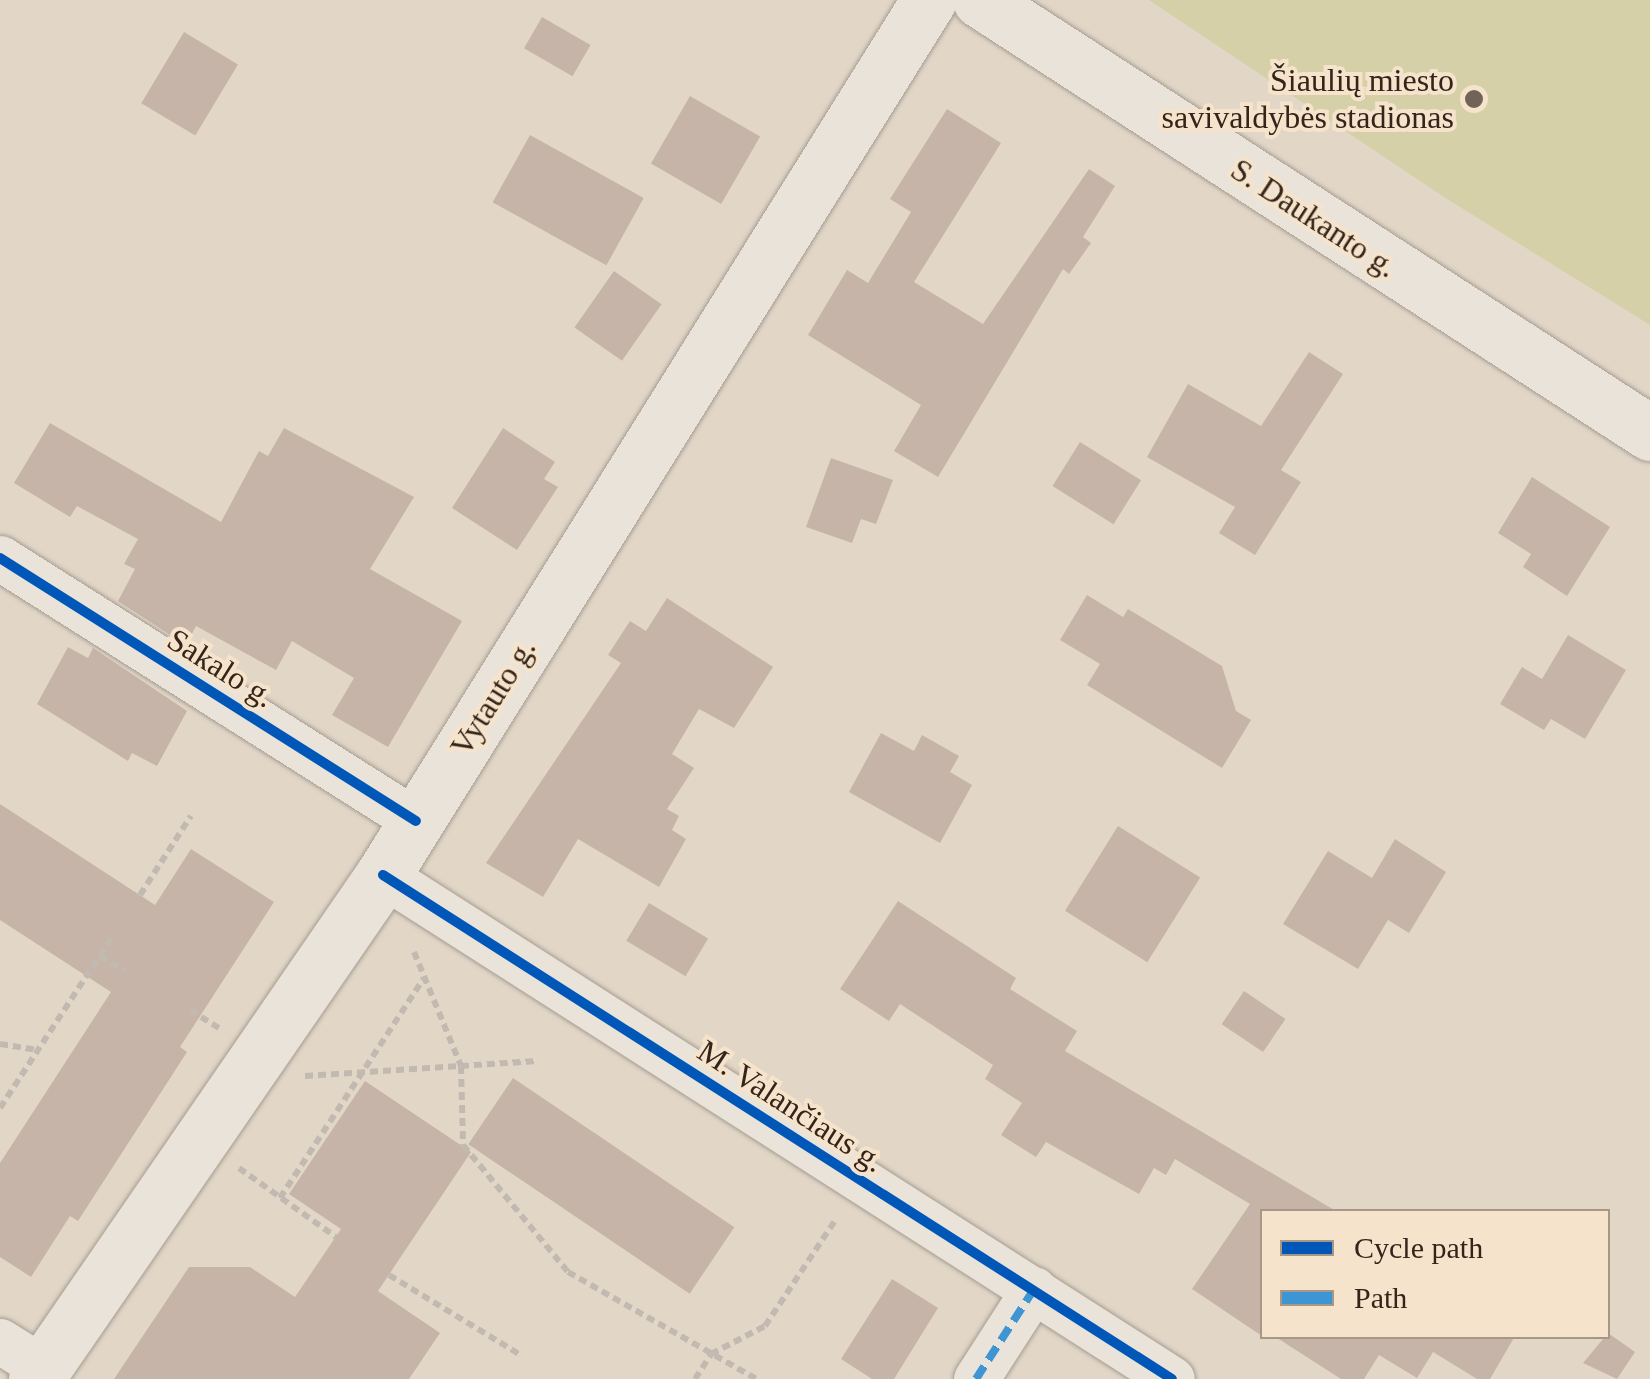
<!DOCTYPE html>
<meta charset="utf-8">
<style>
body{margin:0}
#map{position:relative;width:1650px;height:1379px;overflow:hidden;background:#e2d7c7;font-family:"Times New Roman",serif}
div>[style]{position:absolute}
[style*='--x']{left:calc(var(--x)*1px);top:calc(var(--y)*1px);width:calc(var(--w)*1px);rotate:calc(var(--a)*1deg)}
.green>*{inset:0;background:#d6d0a9}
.building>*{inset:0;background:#c6b4a8;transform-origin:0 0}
.path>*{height:6px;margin-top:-3px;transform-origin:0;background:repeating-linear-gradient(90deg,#c2bab1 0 8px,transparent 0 13px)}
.roads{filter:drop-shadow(0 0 2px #a69c91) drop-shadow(0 0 2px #a69c91)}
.minor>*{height:45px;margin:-22.5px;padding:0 22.5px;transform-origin:22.5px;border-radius:22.5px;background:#eae3d9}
.secondary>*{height:55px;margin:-27.5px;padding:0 27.5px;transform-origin:27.5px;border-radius:27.5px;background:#eae3d9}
.quiet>*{height:8px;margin-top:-4px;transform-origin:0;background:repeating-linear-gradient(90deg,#3d95d4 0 15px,transparent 0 23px)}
.cycleway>*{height:10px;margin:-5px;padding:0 5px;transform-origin:5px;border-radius:5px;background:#0057b8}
.dots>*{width:28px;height:28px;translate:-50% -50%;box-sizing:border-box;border:5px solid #f5e4cb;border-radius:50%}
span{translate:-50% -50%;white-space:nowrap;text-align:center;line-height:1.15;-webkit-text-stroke:8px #f5e4cb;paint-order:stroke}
.poi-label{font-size:32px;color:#34241a}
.right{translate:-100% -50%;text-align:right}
.street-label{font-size:32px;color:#34241a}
.legend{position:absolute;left:1260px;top:1209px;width:350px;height:130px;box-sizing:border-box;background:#f5e4cb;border:2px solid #a89784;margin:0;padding:12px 18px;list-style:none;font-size:30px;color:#34241a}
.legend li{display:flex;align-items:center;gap:20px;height:50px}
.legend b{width:50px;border:2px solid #a89784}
</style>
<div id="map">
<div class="green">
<i style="clip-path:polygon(1149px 0,1650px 0,1650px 325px,1447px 199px)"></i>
</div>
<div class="building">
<i style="left:542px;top:17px;width:56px;height:36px;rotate:30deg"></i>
<i style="left:184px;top:32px;width:63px;height:83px;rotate:31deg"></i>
<i style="left:690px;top:96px;width:81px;height:78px;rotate:30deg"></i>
<i style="clip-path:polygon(947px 109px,1001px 143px,914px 282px,983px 324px,1089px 169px,1115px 186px,1083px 237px,1091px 243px,1069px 274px,1063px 269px,938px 477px,894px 451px,921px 405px,808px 335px,847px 270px,868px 283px,911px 212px,890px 199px)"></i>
<i style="left:530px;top:135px;width:130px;height:77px;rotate:29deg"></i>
<i style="left:614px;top:271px;width:58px;height:69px;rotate:35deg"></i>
<i style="clip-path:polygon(1309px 352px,1343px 374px,1281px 470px,1301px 482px,1255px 555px,1219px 533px,1235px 507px,1147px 457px,1188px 384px,1261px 426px)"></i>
<i style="clip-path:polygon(50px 423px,221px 522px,259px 451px,268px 456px,284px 428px,414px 497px,370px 569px,462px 621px,388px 747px,332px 715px,354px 678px,292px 641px,276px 670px,196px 626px,186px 645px,118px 601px,135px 569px,124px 564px,138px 539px,77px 506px,70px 517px,14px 483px)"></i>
<i style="clip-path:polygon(503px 428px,555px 462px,544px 479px,558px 487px,517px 550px,452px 508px)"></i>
<i style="left:1080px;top:442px;width:72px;height:52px;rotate:32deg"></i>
<i style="clip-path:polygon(831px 458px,893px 480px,876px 524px,861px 519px,852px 543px,806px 527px)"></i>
<i style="clip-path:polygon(1532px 477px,1610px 527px,1567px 596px,1523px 567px,1531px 554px,1498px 533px)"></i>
<i style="clip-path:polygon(1087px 595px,1123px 617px,1128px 609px,1222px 666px,1236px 711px,1251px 720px,1222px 768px,1087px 685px,1100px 664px,1060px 640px)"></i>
<i style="clip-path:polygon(667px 598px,773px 667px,734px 728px,699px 709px,672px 754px,694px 768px,667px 809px,679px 816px,672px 830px,686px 839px,659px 887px,578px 839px,543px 897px,486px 863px,621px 663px,608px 655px,630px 621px,646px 631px)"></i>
<i style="clip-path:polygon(1568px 635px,1626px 670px,1585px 739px,1551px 719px,1544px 730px,1500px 704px,1522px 667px,1542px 679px)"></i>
<i style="clip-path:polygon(68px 647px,88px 658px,93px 648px,187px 711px,157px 766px,132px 753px,128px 761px,37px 704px)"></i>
<i style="clip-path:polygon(881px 733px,914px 751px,922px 735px,959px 756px,950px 772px,972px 785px,940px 843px,849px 792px)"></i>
<i style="clip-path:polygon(0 804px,155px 905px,191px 849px,274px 902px,180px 1047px,187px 1052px,78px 1221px,70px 1216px,31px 1277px,0 1257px,0 1163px,111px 992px,0 920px)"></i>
<i style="left:1118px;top:826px;width:97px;height:100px;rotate:32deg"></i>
<i style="clip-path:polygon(1395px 839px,1446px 872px,1409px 933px,1388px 920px,1358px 969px,1283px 924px,1328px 851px,1372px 878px)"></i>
<i style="clip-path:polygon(898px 901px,1016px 978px,1010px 989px,1077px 1031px,1065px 1051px,1336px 1211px,1262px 1212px,1262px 1336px,1192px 1289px,1250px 1204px,1175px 1159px,1166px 1175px,1154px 1168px,1139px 1194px,1046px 1142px,1036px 1157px,1001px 1135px,1022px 1103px,985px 1079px,993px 1065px,900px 1004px,889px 1021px,840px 989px)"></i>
<i style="left:649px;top:903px;width:69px;height:44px;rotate:31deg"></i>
<i style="left:1244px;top:991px;width:50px;height:40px;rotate:34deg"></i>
<i style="left:513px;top:1078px;width:267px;height:80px;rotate:34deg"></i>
<i style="clip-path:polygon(365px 1081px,471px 1152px,378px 1291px,440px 1333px,409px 1379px,114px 1379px,189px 1267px,250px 1267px,295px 1297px,341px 1229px,289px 1194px)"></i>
<i style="clip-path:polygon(892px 1279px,938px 1308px,894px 1379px,872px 1379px,841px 1359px)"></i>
<i style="clip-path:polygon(1608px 1333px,1635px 1352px,1617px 1379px,1583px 1363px)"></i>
<i style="clip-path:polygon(1274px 1336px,1515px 1336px,1490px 1379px,1477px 1379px,1433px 1352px,1417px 1378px,1379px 1355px,1364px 1379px,1341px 1379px)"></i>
</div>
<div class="path">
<i style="--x:140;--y:895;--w:94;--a:-57.2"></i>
<i style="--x:414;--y:952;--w:123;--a:67.6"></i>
<i style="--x:461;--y:1066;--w:79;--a:88.5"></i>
<i style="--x:463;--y:1145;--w:165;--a:50.4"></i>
<i style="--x:568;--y:1272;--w:216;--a:29.6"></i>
<i style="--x:100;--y:956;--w:29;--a:31"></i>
<i style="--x:190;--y:1010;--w:34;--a:32"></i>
<i style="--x:0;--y:1044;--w:38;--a:9"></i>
<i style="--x:305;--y:1076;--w:233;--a:-3.7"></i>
<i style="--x:0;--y:1108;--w:204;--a:-56.8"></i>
<i style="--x:239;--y:1168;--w:119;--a:35.4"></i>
<i style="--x:280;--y:1198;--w:263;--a:-56.8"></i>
<i style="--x:389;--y:1275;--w:152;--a:31.3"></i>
<i style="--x:695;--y:1379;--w:30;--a:-57"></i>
<i style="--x:711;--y:1354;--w:61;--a:-27.4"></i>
<i style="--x:765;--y:1326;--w:128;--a:-56.4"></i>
</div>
<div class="roads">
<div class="minor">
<i style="--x:0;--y:558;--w:492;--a:32.3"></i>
<i style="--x:383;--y:875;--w:936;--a:32.57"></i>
<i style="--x:0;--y:1341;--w:51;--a:32.1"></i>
<i style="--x:976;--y:1379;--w:107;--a:-57.2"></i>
</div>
<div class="secondary">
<i style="--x:980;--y:0;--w:798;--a:32.87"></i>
<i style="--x:36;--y:1379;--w:612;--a:-55.45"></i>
<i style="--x:383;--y:875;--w:1031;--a:-58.04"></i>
</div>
</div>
<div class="quiet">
<i style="--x:976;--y:1379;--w:107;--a:-57.2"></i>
</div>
<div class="cycleway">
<i style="--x:0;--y:558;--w:492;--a:32.3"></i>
<i style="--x:383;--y:875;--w:936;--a:32.57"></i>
</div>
<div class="dots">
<i style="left:1474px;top:99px;background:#716357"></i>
</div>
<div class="poi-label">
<span class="right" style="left:1454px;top:99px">Šiaulių miesto<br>savivaldybės stadionas</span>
</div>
<div class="street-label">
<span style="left:1314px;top:218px;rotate:33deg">S. Daukanto g.</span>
<span style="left:221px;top:668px;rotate:32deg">Sakalo g.</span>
<span style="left:493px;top:697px;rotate:-58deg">Vytauto g.</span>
<span style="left:791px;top:1106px;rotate:33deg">M. Valančiaus g.</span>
</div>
<ul class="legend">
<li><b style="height:12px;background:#0057b8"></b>Cycle path</li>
<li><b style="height:12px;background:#3d95d4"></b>Path</li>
</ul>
</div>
